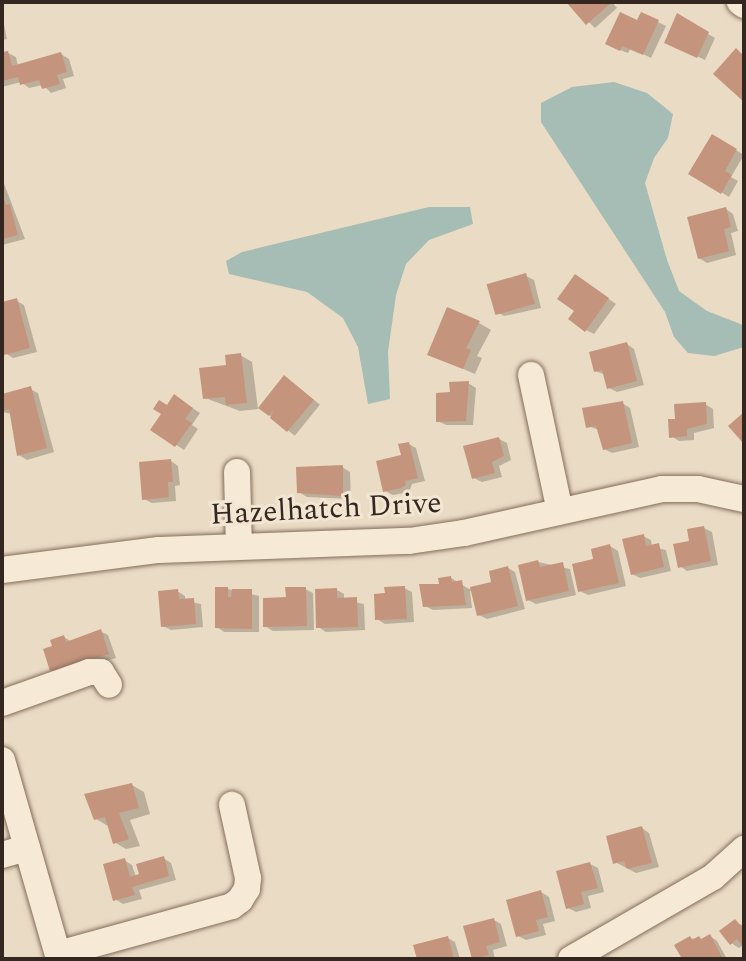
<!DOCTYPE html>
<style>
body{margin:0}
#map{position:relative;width:746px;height:961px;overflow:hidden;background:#eadbc4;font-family:Spectral,serif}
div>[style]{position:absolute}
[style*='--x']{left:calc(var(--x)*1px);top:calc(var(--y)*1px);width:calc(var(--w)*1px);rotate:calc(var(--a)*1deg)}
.water>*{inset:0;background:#a5bdb4}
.shadow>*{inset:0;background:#0003;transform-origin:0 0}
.building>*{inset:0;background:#c5947d;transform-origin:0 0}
.roads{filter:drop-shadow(0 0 2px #836d5c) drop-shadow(0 0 2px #836d5c)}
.minor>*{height:26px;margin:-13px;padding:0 13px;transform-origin:13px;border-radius:13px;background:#f6e9d6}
span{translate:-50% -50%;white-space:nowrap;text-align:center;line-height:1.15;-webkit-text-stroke:6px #f2e6d3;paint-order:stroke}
.street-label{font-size:30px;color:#34271f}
.frame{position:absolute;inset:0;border:4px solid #34271f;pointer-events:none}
</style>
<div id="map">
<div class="water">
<i style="clip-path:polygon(614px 82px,647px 93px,673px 114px,668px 138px,654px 158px,645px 183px,667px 260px,679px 291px,707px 311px,743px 325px,744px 347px,714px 356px,688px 353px,674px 337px,665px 312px,541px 122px,541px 103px,572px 87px)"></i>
<i style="clip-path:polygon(429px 207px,470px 207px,473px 224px,429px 240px,406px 264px,396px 295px,388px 352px,390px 399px,368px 404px,358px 347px,343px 318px,307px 292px,229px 274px,226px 261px,242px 252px)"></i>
</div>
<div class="shadow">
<i style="clip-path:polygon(568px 2px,612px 2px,617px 8px,595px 28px)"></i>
<i style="clip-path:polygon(2px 15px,7px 39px,2px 40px)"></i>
<i style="clip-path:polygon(678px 16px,715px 38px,705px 60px,674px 46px)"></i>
<i style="clip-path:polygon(658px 22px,666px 26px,651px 58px,631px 48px,628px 53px,615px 48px,638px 23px)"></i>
<i style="clip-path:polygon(8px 53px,16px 57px,18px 66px,61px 54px,69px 59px,74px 76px,63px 79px,66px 88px,51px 93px,43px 85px,29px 88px,21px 82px,2px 87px,2px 54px)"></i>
<i style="clip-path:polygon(713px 136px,744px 155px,731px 177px,738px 181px,729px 197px,690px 173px)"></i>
<i style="clip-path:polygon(2px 178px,25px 239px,2px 245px)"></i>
<i style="clip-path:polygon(726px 209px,733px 214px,738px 231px,731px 233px,736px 255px,707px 263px,699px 258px)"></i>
<i style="clip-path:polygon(526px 276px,534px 280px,541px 308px,504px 316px,496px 311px)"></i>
<i style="clip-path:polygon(583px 281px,616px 304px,594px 334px,586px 330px,577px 311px)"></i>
<i style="clip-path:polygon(17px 301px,24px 305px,37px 352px,13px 358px,5px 353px,2px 341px,2px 304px)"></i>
<i style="clip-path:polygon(479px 323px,491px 330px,477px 356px,482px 358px,475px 374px,442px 360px)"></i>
<i style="clip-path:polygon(627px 344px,634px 349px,644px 385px,617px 392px,609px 388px,606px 375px,595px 371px)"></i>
<i style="clip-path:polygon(240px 355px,252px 362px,258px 409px,240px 411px,205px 398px)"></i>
<i style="left:292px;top:382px;width:36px;height:40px;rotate:39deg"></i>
<i style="clip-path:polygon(468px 383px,476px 388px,473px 425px,446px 425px,438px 421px,452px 394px)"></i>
<i style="clip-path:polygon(30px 389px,38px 393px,54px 452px,27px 460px,19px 455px,12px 414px,2px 412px,2px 396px)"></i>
<i style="clip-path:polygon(182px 401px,200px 413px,192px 425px,198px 429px,184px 450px,153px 429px,168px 407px)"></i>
<i style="clip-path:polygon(622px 403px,630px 408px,639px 447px,612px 453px,604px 449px,599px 430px,588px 426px)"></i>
<i style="clip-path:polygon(705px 404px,713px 409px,714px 428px,694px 433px,694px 440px,679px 441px,671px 436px,677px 420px)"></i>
<i style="clip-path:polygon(499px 439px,507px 443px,511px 460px,499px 466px,502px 477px,482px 482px,474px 478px)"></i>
<i style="clip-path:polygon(409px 444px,416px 448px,425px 481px,412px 484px,409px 492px,393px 495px,385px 491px)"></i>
<i style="clip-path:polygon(171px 461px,178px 466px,180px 485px,175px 486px,176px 501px,152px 503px,144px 499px)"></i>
<i style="clip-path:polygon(342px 467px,350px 472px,351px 499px,307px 497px,299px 492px)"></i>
<i style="clip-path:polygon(704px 528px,712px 532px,718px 565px,687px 571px,680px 566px,691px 542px)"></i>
<i style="clip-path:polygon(643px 536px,651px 540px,652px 547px,666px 550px,671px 571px,640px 578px,632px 574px)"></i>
<i style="clip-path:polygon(610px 546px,618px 551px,626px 586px,588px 595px,580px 591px,596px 560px)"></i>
<i style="clip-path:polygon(538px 562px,570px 569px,576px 595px,536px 604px,528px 600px)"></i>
<i style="clip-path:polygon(508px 568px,515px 572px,525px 609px,487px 619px,479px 615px,473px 591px,470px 591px,472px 608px,433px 610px,425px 606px,451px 578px,469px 589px,494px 583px)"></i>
<i style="clip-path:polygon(404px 588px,412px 592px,414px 622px,385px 624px,377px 619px,387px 595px)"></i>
<i style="clip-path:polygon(228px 589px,259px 596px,259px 632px,224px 632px,217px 627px)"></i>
<i style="clip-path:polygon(305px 589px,313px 593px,314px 630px,273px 631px,265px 626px,288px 599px)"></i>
<i style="clip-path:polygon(337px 590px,344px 594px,344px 600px,364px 604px,365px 630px,326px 632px,318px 627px)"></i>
<i style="clip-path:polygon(177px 591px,185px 596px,185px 601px,201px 604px,203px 627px,171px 630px,163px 626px)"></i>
<i style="clip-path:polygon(100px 631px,108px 635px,116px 658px,60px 674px,52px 670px,55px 647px,64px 637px,72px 642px)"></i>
<i style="clip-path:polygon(132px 785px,144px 792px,150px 814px,130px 820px,140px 846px,126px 849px,114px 842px,108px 826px,96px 819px)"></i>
<i style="clip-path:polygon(642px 828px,649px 833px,659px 867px,636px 873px,615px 862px)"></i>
<i style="clip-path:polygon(163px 858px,171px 863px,176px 880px,139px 890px,142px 899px,123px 904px,115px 899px,124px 860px,132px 865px,136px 877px)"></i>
<i style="clip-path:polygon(590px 864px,598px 868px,604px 892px,588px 896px,591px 908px,576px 912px,568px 908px)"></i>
<i style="clip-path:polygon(541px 892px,549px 897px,555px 921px,543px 924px,546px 935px,526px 940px,518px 936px)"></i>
<i style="clip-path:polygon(494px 920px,501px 924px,507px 946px,493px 950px,495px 959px,475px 959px)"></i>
<i style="clip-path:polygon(735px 922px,744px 926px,744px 945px,739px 948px,731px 943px)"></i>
<i style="clip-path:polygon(710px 936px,717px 941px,727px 959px,684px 959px,690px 938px,702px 940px)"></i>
<i style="clip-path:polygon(448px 938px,455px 942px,460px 959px,419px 959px)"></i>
</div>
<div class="building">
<i style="clip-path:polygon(566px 2px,612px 2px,586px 25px)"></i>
<i style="clip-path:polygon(620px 12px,637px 20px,641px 12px,659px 20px,643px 55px,622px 46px,620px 51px,605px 44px)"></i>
<i style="clip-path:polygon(677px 13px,709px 32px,697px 58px,664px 43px)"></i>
<i style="clip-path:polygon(736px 48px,744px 56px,744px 102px,713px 74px)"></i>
<i style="clip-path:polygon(8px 51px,12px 66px,61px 52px,67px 72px,57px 75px,60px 84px,42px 89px,39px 80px,20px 85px,18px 77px,2px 81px,2px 52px)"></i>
<i style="clip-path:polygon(712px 134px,737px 149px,725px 171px,732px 175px,721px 194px,688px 174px)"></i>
<i style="clip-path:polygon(2px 194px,6px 205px,10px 204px,18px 235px,2px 239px)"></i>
<i style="clip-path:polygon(726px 207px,731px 227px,724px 229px,729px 251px,698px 259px,687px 217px)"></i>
<i style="left:526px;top:273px;width:32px;height:41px;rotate:74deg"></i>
<i style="clip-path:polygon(575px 274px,609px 298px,585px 332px,568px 319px,574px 311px,557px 299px)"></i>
<i style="clip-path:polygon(17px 298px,30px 348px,4px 355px,2px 302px)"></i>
<i style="clip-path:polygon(447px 307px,480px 321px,466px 348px,471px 350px,463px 369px,427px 355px)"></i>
<i style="clip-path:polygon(627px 342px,637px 381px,607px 389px,602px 370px,594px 372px,589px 352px)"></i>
<i style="clip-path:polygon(241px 353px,247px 403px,226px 405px,225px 397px,203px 399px,199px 368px,226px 365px,225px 355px)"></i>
<i style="clip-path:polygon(284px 375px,314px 400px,287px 432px,270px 418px,274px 410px,269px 416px,258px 408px)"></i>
<i style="clip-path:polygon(469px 381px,466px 421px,436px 422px,436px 393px,450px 392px,449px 382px)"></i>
<i style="clip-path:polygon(31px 386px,47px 448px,17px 456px,9px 409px,2px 411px,2px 394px)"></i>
<i style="clip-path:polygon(174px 394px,193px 408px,185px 419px,192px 423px,175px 447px,150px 430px,161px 414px,153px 409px,159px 400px,167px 405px)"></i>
<i style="clip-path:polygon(623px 401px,632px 443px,603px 450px,596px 426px,586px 428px,582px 408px)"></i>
<i style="clip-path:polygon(706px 402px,707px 424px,687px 429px,687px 436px,669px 438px,668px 419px,675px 419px,674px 404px)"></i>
<i style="clip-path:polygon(744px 412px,744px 444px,728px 426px)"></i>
<i style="clip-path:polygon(499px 437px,504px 456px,492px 462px,495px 473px,472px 479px,463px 446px)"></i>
<i style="clip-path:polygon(409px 442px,418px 478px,405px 481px,406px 485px,401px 488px,383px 492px,376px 461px,401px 455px,398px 444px)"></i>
<i style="clip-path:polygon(171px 459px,173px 482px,168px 482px,169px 497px,142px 500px,139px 462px)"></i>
<i style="clip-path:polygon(343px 465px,343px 496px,297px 493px,296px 467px)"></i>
<i style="clip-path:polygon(704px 526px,711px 561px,678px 568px,673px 544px,689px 541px,687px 529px)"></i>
<i style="clip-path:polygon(644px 534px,646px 546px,659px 543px,664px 567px,631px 575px,622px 539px)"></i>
<i style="clip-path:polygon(610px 544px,619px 583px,578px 592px,572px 564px,593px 559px,591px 549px)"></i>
<i style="clip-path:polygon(538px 560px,540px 567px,563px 562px,569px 591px,526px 601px,518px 565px)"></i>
<i style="clip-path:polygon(508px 566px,518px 606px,477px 616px,470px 587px,491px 582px,489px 571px)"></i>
<i style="clip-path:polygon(451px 576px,452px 582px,462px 580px,466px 605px,423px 607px,419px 584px,439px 584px,438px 578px)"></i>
<i style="clip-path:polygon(405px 586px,407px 619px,375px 620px,374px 594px,385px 593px,384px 587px)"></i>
<i style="clip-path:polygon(215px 587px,228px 587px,228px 597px,231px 597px,232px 589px,252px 589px,252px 629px,215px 628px)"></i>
<i style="clip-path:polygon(285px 587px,306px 587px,307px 626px,263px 627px,263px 598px,286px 597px)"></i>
<i style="clip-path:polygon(337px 588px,337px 598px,357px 597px,358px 627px,316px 628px,315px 589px)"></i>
<i style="clip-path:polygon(178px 589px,179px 599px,194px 598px,196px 624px,161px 627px,158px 591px)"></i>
<i style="clip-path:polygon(101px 629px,109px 654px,50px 671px,43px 649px,52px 646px,50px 640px,64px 635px,66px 642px)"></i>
<i style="clip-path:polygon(132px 783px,139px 808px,119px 813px,129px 839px,113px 844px,105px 817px,94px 820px,84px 794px)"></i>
<i style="clip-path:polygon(642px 826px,652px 863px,627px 869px,624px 861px,613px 864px,606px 836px)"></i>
<i style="clip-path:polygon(164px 856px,169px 876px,132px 887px,135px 895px,113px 901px,103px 864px,125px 858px,130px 877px,139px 874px,136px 864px)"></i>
<i style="clip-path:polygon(590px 862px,598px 888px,581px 892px,584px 904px,566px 909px,556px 871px)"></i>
<i style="clip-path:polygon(541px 890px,548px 917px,536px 920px,539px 931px,516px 937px,506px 900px)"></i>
<i style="clip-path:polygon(494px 918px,500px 942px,486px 946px,489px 955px,472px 959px,463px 926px)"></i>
<i style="clip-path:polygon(735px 919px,741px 926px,744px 924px,744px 948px,737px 939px,730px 945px,719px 931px)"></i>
<i style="clip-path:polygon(710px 934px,723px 959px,682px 959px,674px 945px,690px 936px,692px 940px,699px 936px,701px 939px)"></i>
<i style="clip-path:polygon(448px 936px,454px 959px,417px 959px,413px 945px)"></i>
</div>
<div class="roads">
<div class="minor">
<i style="--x:740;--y:2;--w:5;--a:37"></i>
<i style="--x:531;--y:375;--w:139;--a:78"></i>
<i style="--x:237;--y:472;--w:74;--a:88.5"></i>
<i style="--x:2;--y:570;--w:158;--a:-7.3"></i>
<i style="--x:159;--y:550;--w:250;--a:-2.1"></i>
<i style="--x:409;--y:541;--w:56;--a:-8.3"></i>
<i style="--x:464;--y:533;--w:203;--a:-12.5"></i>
<i style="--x:662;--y:489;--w:36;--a:0"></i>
<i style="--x:698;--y:489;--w:47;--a:12.3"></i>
<i style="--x:2;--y:703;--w:92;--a:-19.6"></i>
<i style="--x:89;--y:672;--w:12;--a:0"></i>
<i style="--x:101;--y:672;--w:15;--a:58"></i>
<i style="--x:2;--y:760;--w:207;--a:74"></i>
<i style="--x:2;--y:855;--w:26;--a:-16"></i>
<i style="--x:58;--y:954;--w:180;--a:-15.4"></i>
<i style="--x:232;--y:906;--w:10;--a:-37"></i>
<i style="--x:240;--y:900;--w:13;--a:-58"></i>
<i style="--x:247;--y:889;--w:11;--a:-85"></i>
<i style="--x:248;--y:878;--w:75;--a:-102.4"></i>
<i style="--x:571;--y:959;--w:164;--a:-30"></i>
<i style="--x:713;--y:877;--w:42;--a:-42.1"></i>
</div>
</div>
<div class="street-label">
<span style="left:326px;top:509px;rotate:-3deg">Hazelhatch Drive</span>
</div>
<div class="frame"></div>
</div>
